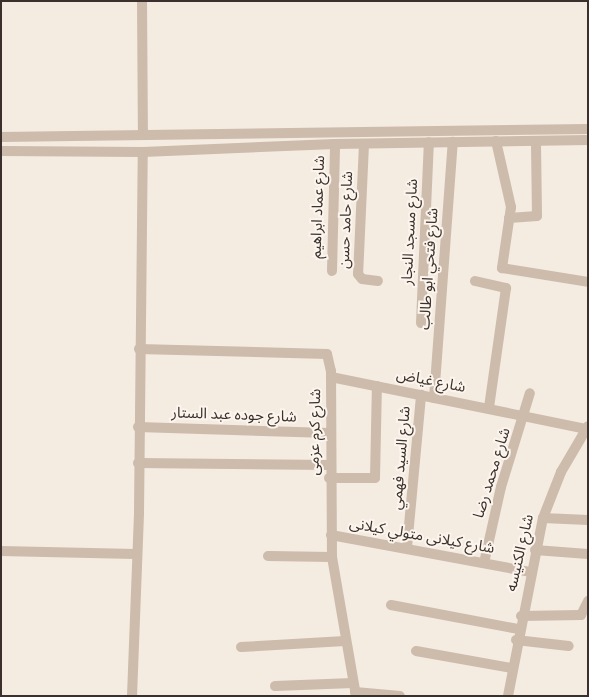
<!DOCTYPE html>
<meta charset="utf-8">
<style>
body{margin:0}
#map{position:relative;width:589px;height:697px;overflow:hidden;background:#f4ebe1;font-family:Karla,"Noto Sans Arabic",sans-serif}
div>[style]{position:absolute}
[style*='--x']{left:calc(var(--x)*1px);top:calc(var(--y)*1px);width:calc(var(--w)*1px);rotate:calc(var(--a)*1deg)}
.street>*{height:10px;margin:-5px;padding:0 5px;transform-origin:5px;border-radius:5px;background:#cdbbac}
span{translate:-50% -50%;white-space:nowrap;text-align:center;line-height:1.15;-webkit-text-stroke:4px #fbf5ee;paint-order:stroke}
.street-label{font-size:15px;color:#3b302b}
.frame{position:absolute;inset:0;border:2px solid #3b302b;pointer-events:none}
</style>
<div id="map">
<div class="street">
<i style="--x:142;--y:1;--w:134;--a:89.6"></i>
<i style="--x:1;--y:137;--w:587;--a:-0.78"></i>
<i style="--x:496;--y:141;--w:68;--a:77.2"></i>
<i style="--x:511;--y:207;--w:62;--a:98.4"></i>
<i style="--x:502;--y:268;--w:87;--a:9.2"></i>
<i style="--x:364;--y:144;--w:130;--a:92.6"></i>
<i style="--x:358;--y:274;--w:6;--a:51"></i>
<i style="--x:362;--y:279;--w:16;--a:7"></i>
<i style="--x:1;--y:151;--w:142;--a:0.4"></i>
<i style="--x:143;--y:152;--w:192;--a:-2.4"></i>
<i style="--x:335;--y:144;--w:253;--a:-0.9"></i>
<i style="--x:509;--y:218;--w:28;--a:-4"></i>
<i style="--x:537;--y:216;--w:75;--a:-90.8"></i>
<i style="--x:332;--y:271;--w:127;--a:-88.6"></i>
<i style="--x:475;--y:281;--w:32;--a:13"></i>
<i style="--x:506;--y:288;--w:121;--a:98.1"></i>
<i style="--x:421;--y:323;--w:181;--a:-87.5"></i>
<i style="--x:139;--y:349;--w:188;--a:1.5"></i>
<i style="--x:327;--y:354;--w:17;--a:77"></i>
<i style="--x:331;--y:371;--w:186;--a:89.7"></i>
<i style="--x:332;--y:557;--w:141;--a:80.2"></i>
<i style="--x:331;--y:377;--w:261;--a:11.5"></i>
<i style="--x:434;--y:398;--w:257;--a:-85.8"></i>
<i style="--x:138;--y:427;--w:191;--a:1.8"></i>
<i style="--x:138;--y:463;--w:191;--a:0.6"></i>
<i style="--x:329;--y:478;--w:46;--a:0"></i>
<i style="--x:375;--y:478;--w:92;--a:-88.8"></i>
<i style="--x:543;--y:518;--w:45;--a:2.5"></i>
<i style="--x:331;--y:535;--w:202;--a:10.5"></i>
<i style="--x:407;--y:547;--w:153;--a:-84.7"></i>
<i style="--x:535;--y:550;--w:53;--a:4.3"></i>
<i style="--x:1;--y:551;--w:134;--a:1.3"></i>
<i style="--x:268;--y:556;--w:64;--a:0.9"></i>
<i style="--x:484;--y:563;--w:78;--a:-77.4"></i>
<i style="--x:501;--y:487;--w:98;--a:-72.9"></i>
<i style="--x:391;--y:605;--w:129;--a:10.7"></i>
<i style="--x:521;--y:616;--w:60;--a:-1"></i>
<i style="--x:581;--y:615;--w:16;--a:-63"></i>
<i style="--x:516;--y:640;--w:53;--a:6.5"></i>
<i style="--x:241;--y:647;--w:104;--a:-3.3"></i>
<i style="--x:416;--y:651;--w:97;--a:10.1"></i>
<i style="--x:275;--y:686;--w:78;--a:-2.2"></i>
<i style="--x:355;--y:692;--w:45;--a:5.1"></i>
<i style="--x:132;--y:696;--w:184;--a:-87.8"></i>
<i style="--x:139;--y:512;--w:360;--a:-89.4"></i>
<i style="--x:508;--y:696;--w:181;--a:-78.9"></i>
<i style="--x:543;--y:518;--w:49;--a:-68.6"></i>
<i style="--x:561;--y:472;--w:53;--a:-59.6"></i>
</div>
<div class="street-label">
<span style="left:318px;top:207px;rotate:-88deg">شارع عماد ابراهيم</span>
<span style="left:346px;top:220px;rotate:-88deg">شارع حامد حسن</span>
<span style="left:410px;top:232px;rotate:-87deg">شارع مسجد النجار</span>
<span style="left:429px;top:269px;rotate:-86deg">شارع فتحي ابو طالب</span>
<span style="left:431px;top:381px;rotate:11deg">شارع غياض</span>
<span style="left:234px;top:415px;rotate:2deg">شارع جوده عبد الستار</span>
<span style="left:315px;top:432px;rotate:-89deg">شارع كرم عزمى</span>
<span style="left:401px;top:458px;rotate:-85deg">شارع السيد فهمي</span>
<span style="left:492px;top:473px;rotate:-73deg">شارع محمد رضا</span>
<span style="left:422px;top:536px;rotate:10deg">شارع كيلانى متولي كيلانى</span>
<span style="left:520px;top:553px;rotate:-77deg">شارع الكنيسه</span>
</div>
<div class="frame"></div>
</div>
